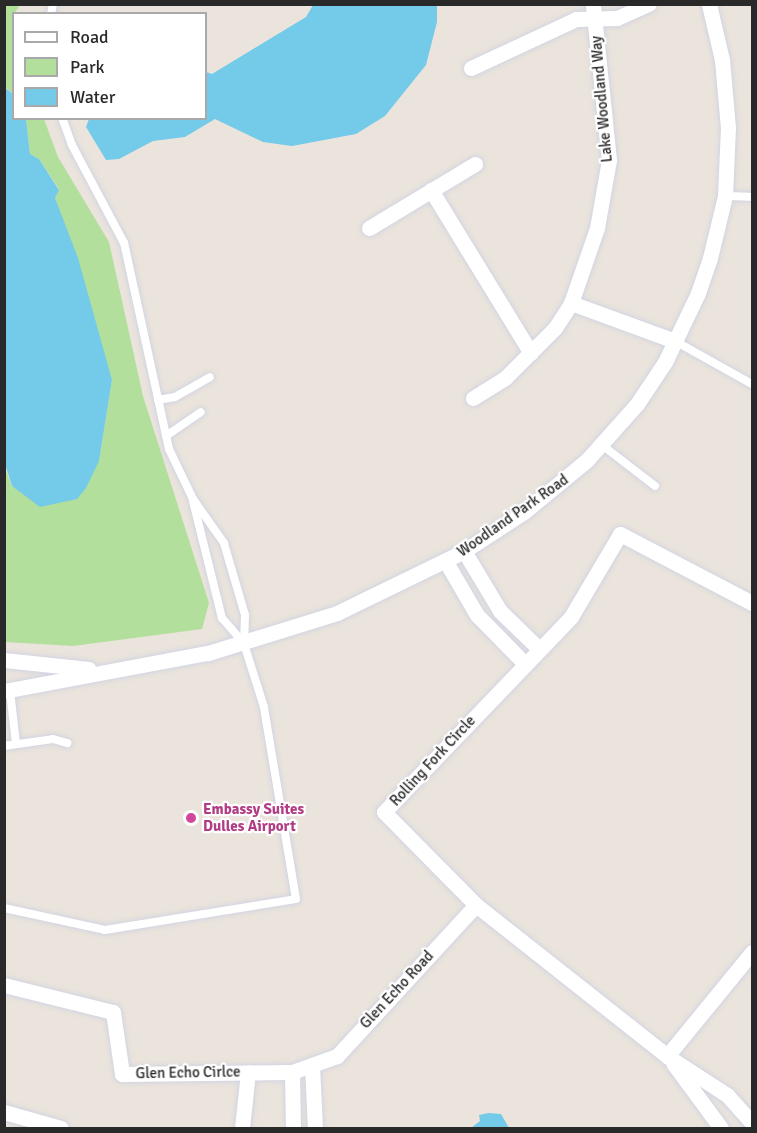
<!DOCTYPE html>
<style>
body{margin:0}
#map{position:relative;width:757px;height:1133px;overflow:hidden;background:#ebe4dc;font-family:Signika,sans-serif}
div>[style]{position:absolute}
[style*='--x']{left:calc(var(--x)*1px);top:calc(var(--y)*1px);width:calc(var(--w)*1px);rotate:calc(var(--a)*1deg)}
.green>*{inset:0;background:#b2df9b}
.water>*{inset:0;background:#73cae9}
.roads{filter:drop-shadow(0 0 2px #d1d4e2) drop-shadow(0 0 2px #d1d4e2)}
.service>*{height:8px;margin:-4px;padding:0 4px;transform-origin:4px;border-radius:4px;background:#fff}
.minor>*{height:15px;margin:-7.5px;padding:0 7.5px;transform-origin:7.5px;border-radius:7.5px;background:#fff}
.dots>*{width:16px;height:16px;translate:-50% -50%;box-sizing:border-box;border:3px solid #fff;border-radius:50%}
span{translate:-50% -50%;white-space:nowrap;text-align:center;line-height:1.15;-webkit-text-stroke:4.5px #fff;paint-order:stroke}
.street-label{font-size:15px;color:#292929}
.hotel-label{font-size:15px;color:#b23c85;font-weight:700}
.left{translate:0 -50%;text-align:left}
.frame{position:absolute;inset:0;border:6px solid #292929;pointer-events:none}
.legend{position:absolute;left:12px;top:12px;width:195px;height:108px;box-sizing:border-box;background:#fff;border:2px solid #a9a9a9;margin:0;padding:8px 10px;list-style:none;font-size:18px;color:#292929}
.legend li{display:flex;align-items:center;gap:12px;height:30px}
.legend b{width:30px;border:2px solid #a9a9a9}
</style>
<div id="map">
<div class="green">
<i style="clip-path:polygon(4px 5px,20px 5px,14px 14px,13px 94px,5px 87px)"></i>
<i style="clip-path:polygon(26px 119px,44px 119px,58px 157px,109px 242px,143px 396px,209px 603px,202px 629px,73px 646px,5px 642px,4px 464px,12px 487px,99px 461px,112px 380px,55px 198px,59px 189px,39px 159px,30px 154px)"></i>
</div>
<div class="water">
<i style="clip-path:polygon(313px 5px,437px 5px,437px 22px,426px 65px,385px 116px,356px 134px,292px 146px,263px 142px,215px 119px,185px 137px,153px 141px,119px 159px,106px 160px,86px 127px,89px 119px,206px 118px,206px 72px,212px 74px,306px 17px)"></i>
<i style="clip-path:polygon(4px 87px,13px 94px,14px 118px,26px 119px,30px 154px,39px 159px,59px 190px,55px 198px,78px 258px,112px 380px,99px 461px,86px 488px,77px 499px,40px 507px,12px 486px,5px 464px)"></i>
<i style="clip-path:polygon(489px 1113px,501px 1114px,509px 1128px,516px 1128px,471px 1128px,480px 1121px,479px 1115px)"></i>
</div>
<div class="roads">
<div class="service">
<i style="--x:51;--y:14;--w:10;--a:-79"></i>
<i style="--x:725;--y:196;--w:27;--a:2"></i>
<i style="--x:675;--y:341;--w:88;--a:29.2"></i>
<i style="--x:158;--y:400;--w:17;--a:-10"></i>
<i style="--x:175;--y:397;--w:40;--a:-29.7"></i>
<i style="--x:166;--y:436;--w:42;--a:-34.4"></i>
<i style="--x:602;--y:445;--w:67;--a:37.7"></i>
<i style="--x:193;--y:501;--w:121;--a:76.1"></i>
<i style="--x:222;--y:618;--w:32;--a:49"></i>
<i style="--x:10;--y:691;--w:53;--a:83.5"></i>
<i style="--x:4;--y:746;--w:49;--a:-8.1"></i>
<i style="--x:53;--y:739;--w:15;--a:16"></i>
<i style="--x:4;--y:908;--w:103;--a:12.3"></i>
<i style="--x:105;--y:930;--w:193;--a:-9.2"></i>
<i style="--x:296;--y:899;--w:195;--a:-99.5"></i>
<i style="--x:264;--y:707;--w:66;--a:-107.6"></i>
<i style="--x:244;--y:644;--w:29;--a:-88"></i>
<i style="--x:245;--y:615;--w:75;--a:-106.3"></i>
<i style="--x:224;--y:543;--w:54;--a:-125.2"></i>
<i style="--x:193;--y:499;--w:55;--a:-115.6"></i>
<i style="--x:169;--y:449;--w:211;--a:-102.3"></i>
<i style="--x:124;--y:243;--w:111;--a:-118"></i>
<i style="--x:72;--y:145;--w:29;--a:-110"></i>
</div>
<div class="minor">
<i style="--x:471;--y:68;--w:116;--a:-25"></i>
<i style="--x:576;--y:19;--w:41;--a:-1.4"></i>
<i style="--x:617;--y:18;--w:35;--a:-24"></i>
<i style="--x:431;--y:190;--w:191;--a:58.5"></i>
<i style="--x:369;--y:228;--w:124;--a:-31.1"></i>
<i style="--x:571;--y:303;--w:111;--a:20.1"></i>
<i style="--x:473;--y:398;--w:39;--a:-32"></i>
<i style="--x:506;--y:377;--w:69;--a:-45"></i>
<i style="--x:555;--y:328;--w:30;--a:-57"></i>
<i style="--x:571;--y:303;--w:79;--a:-70.9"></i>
<i style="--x:597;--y:228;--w:69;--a:-80"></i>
<i style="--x:609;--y:160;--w:157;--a:-95.9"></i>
<i style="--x:464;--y:551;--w:70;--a:59"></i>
<i style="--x:500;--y:611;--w:53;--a:44.2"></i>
<i style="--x:446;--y:562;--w:61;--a:59.7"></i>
<i style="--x:477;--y:615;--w:67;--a:45.6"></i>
<i style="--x:752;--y:603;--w:149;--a:-152.4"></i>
<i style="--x:620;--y:534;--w:96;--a:120.6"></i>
<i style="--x:571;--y:617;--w:270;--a:133.8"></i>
<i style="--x:384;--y:812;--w:131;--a:45.3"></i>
<i style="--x:476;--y:905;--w:243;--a:38.3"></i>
<i style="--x:667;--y:1056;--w:72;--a:33"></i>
<i style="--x:727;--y:1095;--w:38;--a:48"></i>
<i style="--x:4;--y:660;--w:85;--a:6"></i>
<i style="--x:4;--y:691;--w:208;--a:-10.6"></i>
<i style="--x:208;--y:653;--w:135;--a:-17.2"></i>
<i style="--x:337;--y:613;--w:141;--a:-26"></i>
<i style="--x:464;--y:551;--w:72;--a:-33"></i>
<i style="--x:524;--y:512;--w:82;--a:-39.5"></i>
<i style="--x:587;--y:460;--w:75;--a:-48.2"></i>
<i style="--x:637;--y:404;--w:50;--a:-56.3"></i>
<i style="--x:665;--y:362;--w:76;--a:-64.4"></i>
<i style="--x:698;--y:293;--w:37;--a:-71"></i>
<i style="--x:710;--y:258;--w:64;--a:-76.4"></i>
<i style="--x:725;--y:196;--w:68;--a:-87.5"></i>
<i style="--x:728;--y:128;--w:68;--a:-95"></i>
<i style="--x:722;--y:60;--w:57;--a:-103.1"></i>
<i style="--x:4;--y:985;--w:112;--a:13.9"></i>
<i style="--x:113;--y:1012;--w:63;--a:81.7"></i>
<i style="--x:122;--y:1074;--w:170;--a:-0.7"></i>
<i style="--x:292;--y:1072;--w:48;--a:-19.6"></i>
<i style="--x:337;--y:1056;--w:205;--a:-47.4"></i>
<i style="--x:667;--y:1056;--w:134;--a:-50.7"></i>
<i style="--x:673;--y:1063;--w:81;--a:53.6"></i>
<i style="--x:312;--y:1065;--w:63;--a:87.3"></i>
<i style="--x:292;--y:1072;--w:56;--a:89"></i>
<i style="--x:4;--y:1112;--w:59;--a:15.7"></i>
<i style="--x:242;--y:1128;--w:56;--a:-83.9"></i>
</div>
</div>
<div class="dots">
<i style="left:191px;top:818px;background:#d1479c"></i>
</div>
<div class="street-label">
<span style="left:602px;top:99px;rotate:-95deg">Lake Woodland Way</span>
<span style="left:513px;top:516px;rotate:-35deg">Woodland Park Road</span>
<span style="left:433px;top:761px;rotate:-47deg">Rolling Fork Circle</span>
<span style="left:397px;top:990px;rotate:-47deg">Glen Echo Road</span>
<span style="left:188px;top:1073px;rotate:-1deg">Glen Echo Cirlce</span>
</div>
<div class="hotel-label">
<span class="left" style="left:203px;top:818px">Embassy Suites<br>Dulles Airport</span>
</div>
<div class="frame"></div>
<ul class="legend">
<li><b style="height:8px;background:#fff"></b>Road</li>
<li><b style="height:16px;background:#b2df9b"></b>Park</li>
<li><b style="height:16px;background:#73cae9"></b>Water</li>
</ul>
</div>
